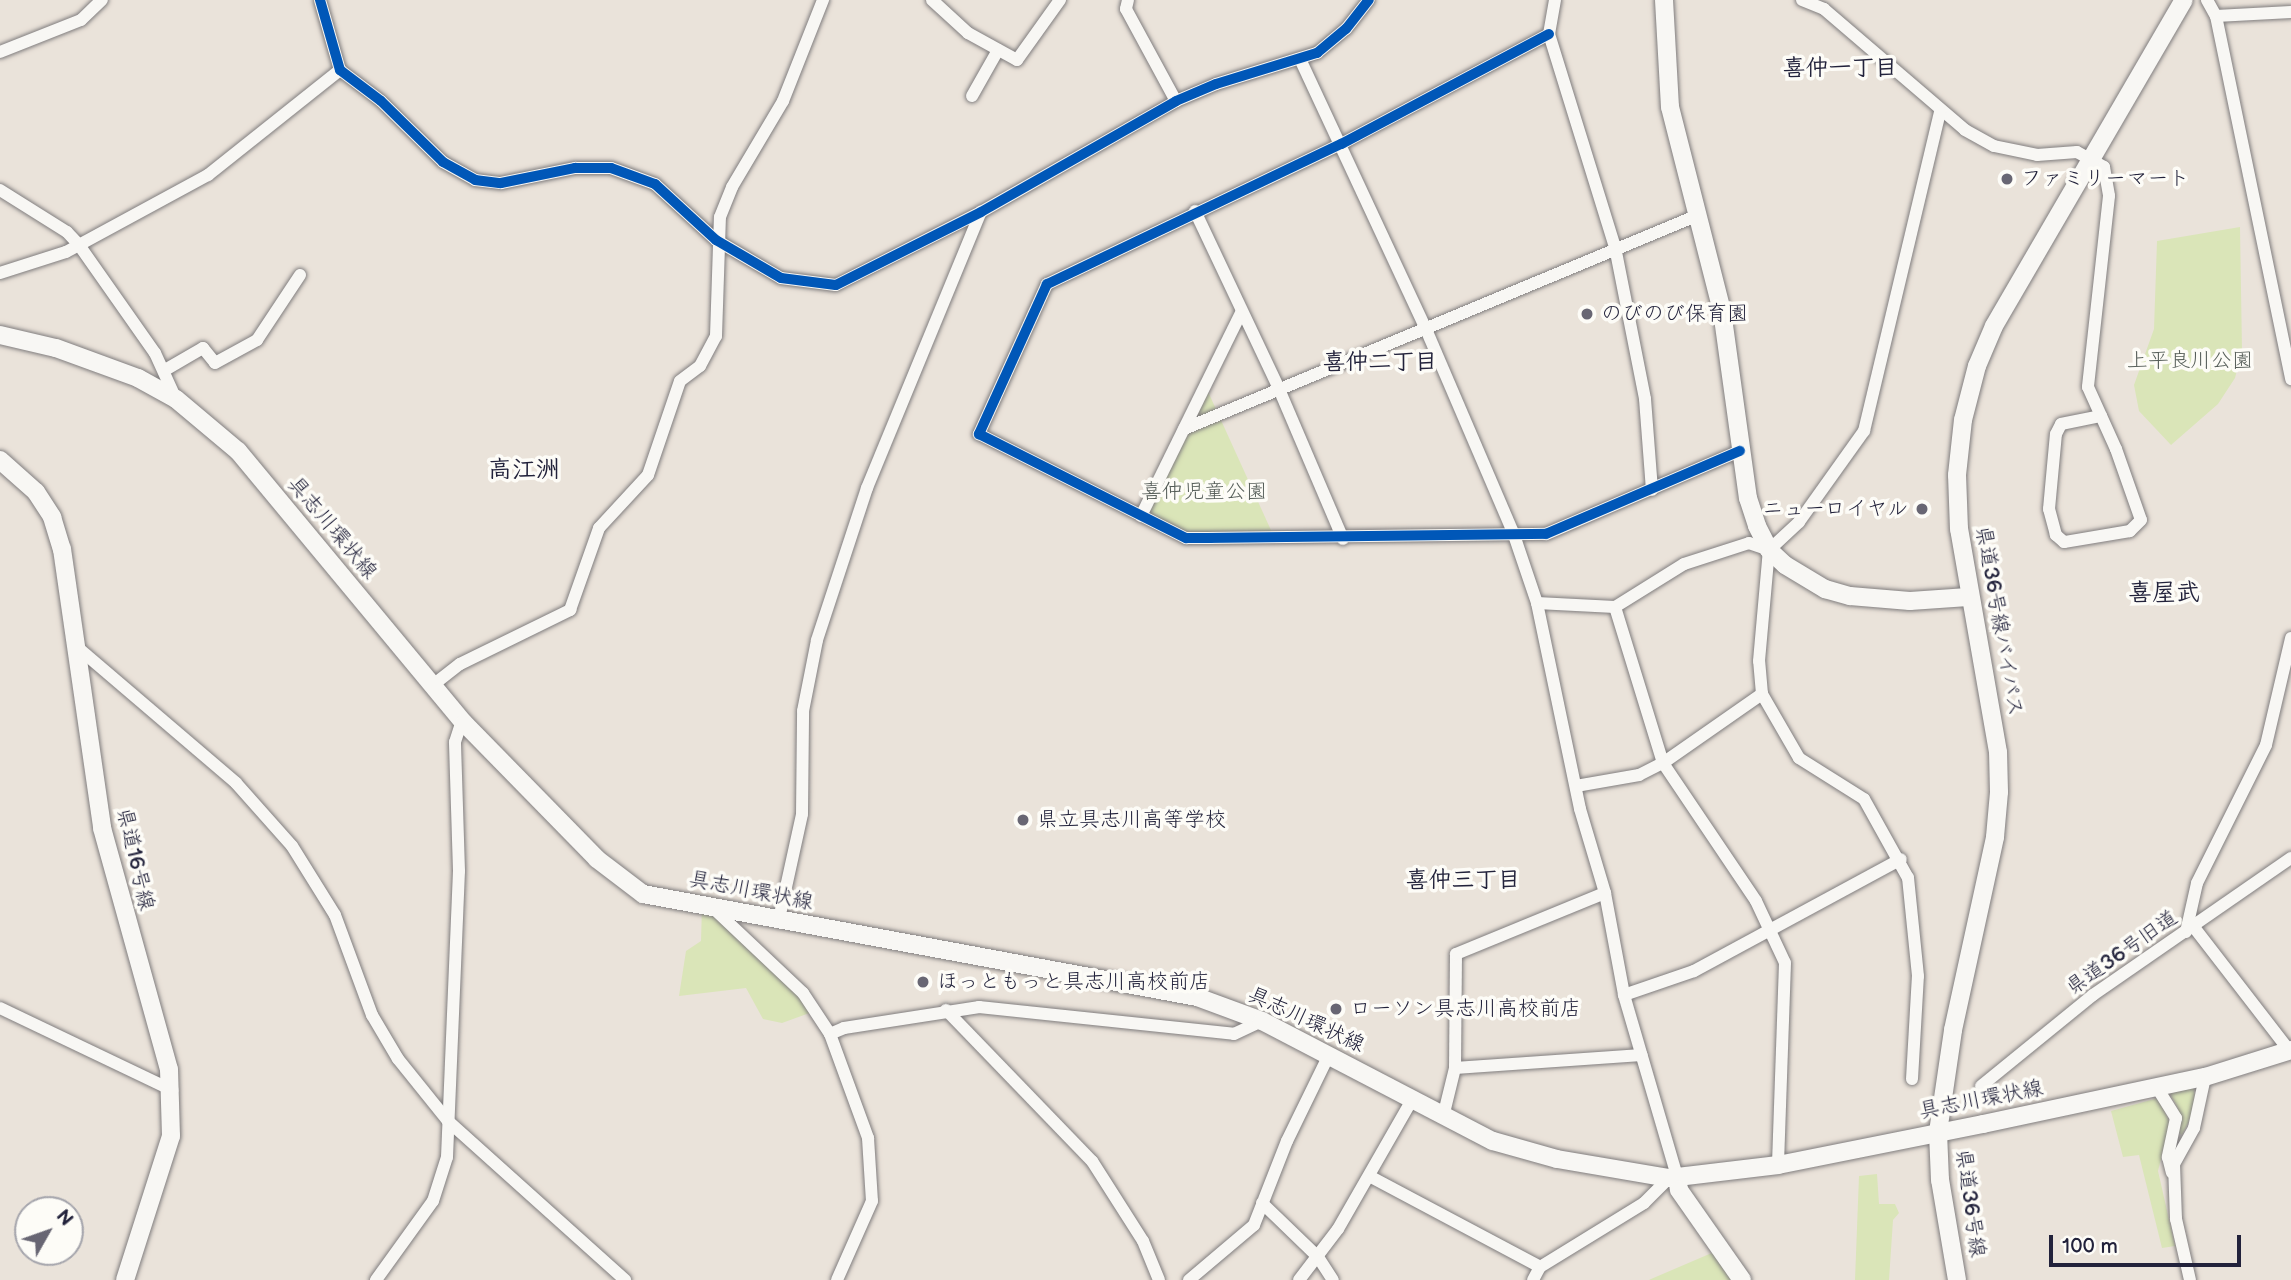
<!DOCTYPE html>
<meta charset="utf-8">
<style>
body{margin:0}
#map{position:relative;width:2291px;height:1280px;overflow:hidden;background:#eae3da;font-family:"Balsamiq Sans","Klee One",sans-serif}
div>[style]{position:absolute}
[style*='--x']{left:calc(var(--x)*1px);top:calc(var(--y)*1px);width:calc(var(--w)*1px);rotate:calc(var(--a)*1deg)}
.green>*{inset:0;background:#dae5b8}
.roads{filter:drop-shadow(0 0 2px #807d7e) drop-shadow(0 0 2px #807d7e)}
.street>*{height:12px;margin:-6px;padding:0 6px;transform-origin:6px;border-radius:6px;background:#f8f7f4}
.secondary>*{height:18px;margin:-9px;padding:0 9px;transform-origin:9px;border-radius:9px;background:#f8f7f4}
.cycleway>*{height:10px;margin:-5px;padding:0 5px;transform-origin:5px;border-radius:5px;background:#0057b8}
.dots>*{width:19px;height:19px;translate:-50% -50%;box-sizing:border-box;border:4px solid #fdfcf7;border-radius:50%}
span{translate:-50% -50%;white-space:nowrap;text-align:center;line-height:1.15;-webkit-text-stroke:7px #fdfcf7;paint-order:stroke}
.poi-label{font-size:21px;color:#22223b}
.left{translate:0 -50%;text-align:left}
.right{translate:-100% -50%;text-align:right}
.park-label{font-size:21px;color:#555d58}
.street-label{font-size:21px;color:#22223b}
.neighbourhood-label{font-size:23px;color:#22223b;font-weight:700}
.quarter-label{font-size:24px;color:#22223b;font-weight:700}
.north{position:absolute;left:14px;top:1196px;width:70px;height:70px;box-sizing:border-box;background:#fdfcf7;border:2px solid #a5a5ac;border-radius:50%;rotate:50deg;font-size:19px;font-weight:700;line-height:28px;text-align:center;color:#22223b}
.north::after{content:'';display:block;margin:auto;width:24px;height:32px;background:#686673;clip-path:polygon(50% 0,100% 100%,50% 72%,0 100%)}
.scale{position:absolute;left:2049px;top:1235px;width:192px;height:32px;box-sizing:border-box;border:4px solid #22223b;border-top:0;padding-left:9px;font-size:21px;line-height:24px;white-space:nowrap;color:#22223b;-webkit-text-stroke:5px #fdfcf7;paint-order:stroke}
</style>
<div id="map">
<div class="green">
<i style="clip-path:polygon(2240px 227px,2242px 351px,2235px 378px,2218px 404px,2171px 445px,2139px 411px,2134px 385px,2154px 329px,2157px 241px)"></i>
<i style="clip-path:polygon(1205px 385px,1275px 539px,1186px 538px,1141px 516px)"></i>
<i style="clip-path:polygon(702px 905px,815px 1011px,782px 1023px,763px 1019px,746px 988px,679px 996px,686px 951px,701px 941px)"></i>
<i style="clip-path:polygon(2194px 1086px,2195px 1109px,2182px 1135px,2178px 1132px,2178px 1108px,2169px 1092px)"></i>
<i style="clip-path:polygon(2158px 1098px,2170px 1123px,2158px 1171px,2175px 1246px,2162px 1248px,2139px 1155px,2123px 1157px,2111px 1111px)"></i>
<i style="clip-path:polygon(1877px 1174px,1879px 1204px,1895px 1204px,1899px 1213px,1893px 1220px,1889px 1280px,1855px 1280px,1859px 1176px)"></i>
<i style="clip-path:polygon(1714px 1252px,1733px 1280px,1649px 1280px,1651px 1279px)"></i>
</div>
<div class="roads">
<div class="street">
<i style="--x:320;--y:0;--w:73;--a:74.1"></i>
<i style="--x:340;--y:70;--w:51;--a:37.1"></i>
<i style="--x:381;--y:101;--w:87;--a:44.5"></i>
<i style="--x:443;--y:162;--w:37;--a:29"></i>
<i style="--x:475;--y:180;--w:26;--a:7"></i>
<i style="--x:501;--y:183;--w:76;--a:-11.5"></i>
<i style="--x:575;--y:168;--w:36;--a:0"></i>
<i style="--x:611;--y:168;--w:47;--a:20"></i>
<i style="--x:655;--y:184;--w:83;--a:42.6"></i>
<i style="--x:716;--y:240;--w:75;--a:30.3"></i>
<i style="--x:781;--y:278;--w:55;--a:7.3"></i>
<i style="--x:836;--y:285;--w:162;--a:-26.7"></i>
<i style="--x:981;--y:212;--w:224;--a:-29.6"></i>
<i style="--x:1176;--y:101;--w:43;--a:-23"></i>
<i style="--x:1216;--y:84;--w:106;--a:-17.1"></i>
<i style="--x:1317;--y:53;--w:38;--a:-40"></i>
<i style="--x:1346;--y:29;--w:37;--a:-52"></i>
<i style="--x:932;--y:0;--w:49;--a:42.5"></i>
<i style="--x:968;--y:33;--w:56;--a:28.9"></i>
<i style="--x:1017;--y:60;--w:74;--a:-54.4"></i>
<i style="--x:1128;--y:0;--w:9;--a:103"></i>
<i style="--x:1126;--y:9;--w:105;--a:61.5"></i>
<i style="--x:1555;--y:0;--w:35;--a:100"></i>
<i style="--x:1549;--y:34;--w:223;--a:72.8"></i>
<i style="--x:1615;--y:247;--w:155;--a:78.8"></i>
<i style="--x:1645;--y:399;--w:91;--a:85.6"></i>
<i style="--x:1802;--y:0;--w:24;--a:22"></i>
<i style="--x:1824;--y:9;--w:186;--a:40.6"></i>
<i style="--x:1965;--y:130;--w:33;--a:29"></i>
<i style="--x:1994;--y:146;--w:44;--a:11.8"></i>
<i style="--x:2037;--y:155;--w:40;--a:-4.3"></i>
<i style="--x:2077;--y:152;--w:31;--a:29"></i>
<i style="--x:2104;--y:167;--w:29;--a:80"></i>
<i style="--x:2109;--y:196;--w:192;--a:96.3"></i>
<i style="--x:2088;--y:387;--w:68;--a:65.7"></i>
<i style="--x:2116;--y:449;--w:75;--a:70.6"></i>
<i style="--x:2141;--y:520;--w:16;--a:135"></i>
<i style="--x:2130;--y:531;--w:67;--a:170.5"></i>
<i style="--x:2064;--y:542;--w:11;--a:-139"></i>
<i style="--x:2056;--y:535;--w:27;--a:-105"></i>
<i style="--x:2049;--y:509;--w:75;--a:-84.7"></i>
<i style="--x:2056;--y:434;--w:11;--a:-63"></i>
<i style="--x:2061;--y:424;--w:41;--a:-11.3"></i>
<i style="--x:2207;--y:0;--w:18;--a:61"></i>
<i style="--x:2216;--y:16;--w:371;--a:78.3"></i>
<i style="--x:2216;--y:16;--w:75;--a:-3.1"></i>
<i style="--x:1549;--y:34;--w:235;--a:152.1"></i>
<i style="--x:1341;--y:144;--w:326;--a:154.5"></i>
<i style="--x:1047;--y:284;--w:165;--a:114.4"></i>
<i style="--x:979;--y:434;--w:232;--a:26.7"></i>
<i style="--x:1186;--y:538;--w:25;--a:0"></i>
<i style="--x:1211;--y:538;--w:335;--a:-0.7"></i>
<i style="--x:1546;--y:534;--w:211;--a:-23.2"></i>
<i style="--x:0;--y:52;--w:87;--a:-21.6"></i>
<i style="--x:81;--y:20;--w:29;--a:-44"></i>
<i style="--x:1300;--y:59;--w:296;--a:65"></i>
<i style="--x:1425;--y:327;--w:226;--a:66.8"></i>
<i style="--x:1514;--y:535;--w:72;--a:71.3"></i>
<i style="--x:1537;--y:603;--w:210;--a:78.2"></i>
<i style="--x:1580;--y:809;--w:88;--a:73.4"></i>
<i style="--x:1605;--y:893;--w:104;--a:79.4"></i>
<i style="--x:1624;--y:995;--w:189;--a:73.7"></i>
<i style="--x:972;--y:96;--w:53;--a:-60.5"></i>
<i style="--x:0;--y:190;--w:79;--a:32.1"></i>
<i style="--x:67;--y:232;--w:18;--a:47"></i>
<i style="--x:79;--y:245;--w:132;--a:54.9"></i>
<i style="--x:155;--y:353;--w:51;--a:65.5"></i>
<i style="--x:1195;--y:211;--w:197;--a:64.7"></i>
<i style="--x:1279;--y:389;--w:163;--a:66.9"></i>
<i style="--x:0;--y:273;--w:69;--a:-17.7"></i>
<i style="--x:66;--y:252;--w:162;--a:-28.5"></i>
<i style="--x:208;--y:175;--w:169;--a:-38.5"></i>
<i style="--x:165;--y:370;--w:44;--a:-30.1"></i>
<i style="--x:203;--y:348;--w:19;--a:51"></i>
<i style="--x:215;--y:363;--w:48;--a:-28.7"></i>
<i style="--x:257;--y:340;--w:78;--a:-56.5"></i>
<i style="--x:1184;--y:429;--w:555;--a:-22.59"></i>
<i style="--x:1141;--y:516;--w:226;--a:-63.8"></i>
<i style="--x:1537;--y:603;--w:78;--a:2.9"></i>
<i style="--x:1615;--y:607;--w:81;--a:-31.9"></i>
<i style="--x:1684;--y:564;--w:68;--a:-17.9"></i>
<i style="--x:1749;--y:543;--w:21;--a:19"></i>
<i style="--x:1615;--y:607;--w:163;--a:72.9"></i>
<i style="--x:1663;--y:763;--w:166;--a:56"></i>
<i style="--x:1756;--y:901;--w:68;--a:64.9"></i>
<i style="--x:1785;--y:963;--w:202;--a:92"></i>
<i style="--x:77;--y:647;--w:209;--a:40.5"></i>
<i style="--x:236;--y:783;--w:84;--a:48.4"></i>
<i style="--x:292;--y:846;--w:81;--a:58.1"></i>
<i style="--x:335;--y:915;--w:107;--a:69.7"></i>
<i style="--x:372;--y:1015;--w:51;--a:59.4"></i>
<i style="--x:398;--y:1059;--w:80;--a:51.1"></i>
<i style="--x:448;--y:1121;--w:238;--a:41.9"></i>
<i style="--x:433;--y:685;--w:34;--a:-38"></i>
<i style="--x:460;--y:664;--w:123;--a:-26.1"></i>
<i style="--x:570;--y:610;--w:87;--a:-70.5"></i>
<i style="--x:599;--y:528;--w:72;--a:-47.2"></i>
<i style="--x:648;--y:475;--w:99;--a:-71.2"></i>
<i style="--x:680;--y:381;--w:25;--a:-37"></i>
<i style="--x:700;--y:366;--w:34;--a:-62"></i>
<i style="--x:716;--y:336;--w:119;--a:-88.1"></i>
<i style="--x:720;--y:217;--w:32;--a:-68"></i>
<i style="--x:732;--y:187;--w:100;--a:-59.3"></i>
<i style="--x:783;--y:101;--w:109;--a:-68.4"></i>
<i style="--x:1576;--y:786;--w:64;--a:-9.9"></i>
<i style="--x:1639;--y:775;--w:27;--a:-27"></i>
<i style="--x:1663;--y:763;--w:121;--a:-34.9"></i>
<i style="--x:713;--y:908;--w:124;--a:43.4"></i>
<i style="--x:803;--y:993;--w:49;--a:56.6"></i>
<i style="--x:830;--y:1034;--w:111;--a:69.9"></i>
<i style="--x:868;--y:1138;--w:63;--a:86.4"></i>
<i style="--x:872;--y:1201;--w:86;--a:113.9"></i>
<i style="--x:779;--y:919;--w:107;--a:-77.6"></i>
<i style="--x:802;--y:814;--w:103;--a:-89.4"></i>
<i style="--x:803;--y:711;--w:72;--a:-78.8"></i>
<i style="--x:817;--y:640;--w:160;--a:-71.8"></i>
<i style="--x:867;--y:488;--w:299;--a:-67.6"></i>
<i style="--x:2193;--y:926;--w:157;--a:52.3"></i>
<i style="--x:2186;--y:932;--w:50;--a:-77.3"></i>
<i style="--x:2197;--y:883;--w:154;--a:-63.4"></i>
<i style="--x:2266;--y:745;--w:110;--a:-76.8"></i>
<i style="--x:1624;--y:995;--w:74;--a:-18.9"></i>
<i style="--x:1694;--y:971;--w:235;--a:-28.4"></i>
<i style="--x:0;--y:1008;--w:191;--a:25.5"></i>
<i style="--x:946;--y:1010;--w:210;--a:46"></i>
<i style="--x:1092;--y:1161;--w:95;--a:57.5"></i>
<i style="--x:1143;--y:1241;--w:42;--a:67.7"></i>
<i style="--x:830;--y:1034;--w:15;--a:-23"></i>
<i style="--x:844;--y:1028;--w:137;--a:-8.8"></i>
<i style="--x:979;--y:1007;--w:256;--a:6"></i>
<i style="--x:1234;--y:1034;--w:31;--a:-25"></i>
<i style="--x:1455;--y:1068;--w:187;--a:-4"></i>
<i style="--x:1912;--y:1079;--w:103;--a:-86.7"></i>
<i style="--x:1918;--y:976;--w:99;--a:-95.8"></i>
<i style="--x:1908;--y:878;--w:90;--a:-119.1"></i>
<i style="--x:1864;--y:799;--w:77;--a:-147.8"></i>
<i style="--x:1799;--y:758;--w:74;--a:-120"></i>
<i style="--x:1762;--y:694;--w:33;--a:-95"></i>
<i style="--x:1759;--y:661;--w:111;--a:-84.9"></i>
<i style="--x:1769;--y:550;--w:41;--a:-43"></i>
<i style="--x:1799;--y:522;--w:112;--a:-54.5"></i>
<i style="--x:1864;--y:431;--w:328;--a:-76.6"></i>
<i style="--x:1981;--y:1086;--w:144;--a:-39.1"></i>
<i style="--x:2093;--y:995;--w:241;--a:-34.7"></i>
<i style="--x:2156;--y:1086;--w:38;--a:58"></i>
<i style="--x:2176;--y:1118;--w:40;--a:102"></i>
<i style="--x:2168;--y:1157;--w:16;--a:76"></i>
<i style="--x:1443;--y:1117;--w:50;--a:-76.2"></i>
<i style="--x:1455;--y:1068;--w:114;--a:-89.5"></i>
<i style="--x:1456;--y:954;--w:161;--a:-22.3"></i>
<i style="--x:1371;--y:1177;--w:191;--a:28"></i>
<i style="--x:1262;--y:1203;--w:78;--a:44"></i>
<i style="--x:1318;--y:1257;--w:27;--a:57"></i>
<i style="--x:376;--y:1280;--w:97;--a:-54.2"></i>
<i style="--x:433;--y:1201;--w:46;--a:-72.3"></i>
<i style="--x:447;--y:1157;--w:286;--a:-87.6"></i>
<i style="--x:459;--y:871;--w:129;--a:-91.8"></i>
<i style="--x:455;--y:742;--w:23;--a:-72"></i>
<i style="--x:1189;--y:1280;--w:85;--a:-40.2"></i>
<i style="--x:1254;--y:1225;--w:90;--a:-68.6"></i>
<i style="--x:1287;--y:1141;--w:96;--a:-64"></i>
<i style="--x:1299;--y:1280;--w:64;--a:-52.6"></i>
<i style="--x:1338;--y:1229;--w:151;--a:-60.2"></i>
<i style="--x:1533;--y:1280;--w:15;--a:-62"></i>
<i style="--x:1540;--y:1267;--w:122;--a:-31.6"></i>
<i style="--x:1644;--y:1203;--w:35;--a:-45"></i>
<i style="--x:2190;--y:1280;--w:63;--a:-102.9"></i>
<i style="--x:2176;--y:1219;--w:55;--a:-92.1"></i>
<i style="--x:2174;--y:1164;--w:41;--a:-60.9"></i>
<i style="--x:2194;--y:1128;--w:52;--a:-77.8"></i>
</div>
<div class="secondary">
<i style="--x:1664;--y:0;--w:107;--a:86.8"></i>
<i style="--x:1670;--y:107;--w:211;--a:75.7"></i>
<i style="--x:1722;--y:311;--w:189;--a:82.1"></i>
<i style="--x:1748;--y:498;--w:29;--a:72"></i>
<i style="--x:1757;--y:526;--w:27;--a:63"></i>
<i style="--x:1769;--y:550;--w:22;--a:43"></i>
<i style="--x:1785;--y:565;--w:47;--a:31"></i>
<i style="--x:1825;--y:589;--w:26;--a:16"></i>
<i style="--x:1850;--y:596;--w:60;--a:4.8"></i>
<i style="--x:1910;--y:601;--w:58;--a:-3.9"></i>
<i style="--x:0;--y:335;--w:57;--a:13.1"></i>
<i style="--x:56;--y:348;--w:87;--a:20.1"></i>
<i style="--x:138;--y:378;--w:43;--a:28.9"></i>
<i style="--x:176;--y:399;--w:81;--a:40"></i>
<i style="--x:238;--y:451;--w:354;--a:50.3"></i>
<i style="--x:464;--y:723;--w:190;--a:45.6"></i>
<i style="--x:597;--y:859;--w:58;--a:37.3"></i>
<i style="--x:643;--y:894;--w:563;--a:10.53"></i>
<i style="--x:1197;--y:997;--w:69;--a:20.3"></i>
<i style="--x:1262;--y:1021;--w:260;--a:27.5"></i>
<i style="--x:1493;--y:1141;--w:66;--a:15.7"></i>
<i style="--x:1557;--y:1159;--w:114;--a:9.6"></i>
<i style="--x:1669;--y:1178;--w:110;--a:-6.8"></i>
<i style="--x:1778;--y:1165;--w:209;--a:-11.3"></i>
<i style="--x:1983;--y:1124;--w:227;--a:-12"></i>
<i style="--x:2205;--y:1077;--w:90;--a:-17.4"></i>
<i style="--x:0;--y:460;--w:48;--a:41.6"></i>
<i style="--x:36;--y:492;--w:30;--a:57"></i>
<i style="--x:52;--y:517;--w:34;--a:73"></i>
<i style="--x:62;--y:549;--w:282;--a:81.8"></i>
<i style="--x:102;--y:828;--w:250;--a:74.5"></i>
<i style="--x:169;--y:1069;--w:67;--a:88.3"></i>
<i style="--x:171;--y:1136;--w:151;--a:107.7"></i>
<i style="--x:1677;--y:1176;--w:14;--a:82"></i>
<i style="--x:1679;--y:1190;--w:110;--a:55"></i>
<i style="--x:1957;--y:1280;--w:101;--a:-99.6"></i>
<i style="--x:1940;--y:1180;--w:48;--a:-92.4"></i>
<i style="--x:1938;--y:1132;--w:103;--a:-81.6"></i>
<i style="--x:1953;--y:1030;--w:198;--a:-77.7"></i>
<i style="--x:1995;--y:837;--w:45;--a:-84.9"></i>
<i style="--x:1999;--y:792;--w:40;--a:-91.4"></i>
<i style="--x:1998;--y:752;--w:226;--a:-99.9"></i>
<i style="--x:1959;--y:529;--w:54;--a:-92.1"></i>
<i style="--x:1957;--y:475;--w:55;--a:-83.8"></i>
<i style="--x:1963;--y:420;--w:56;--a:-75.5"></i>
<i style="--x:1977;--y:366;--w:43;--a:-67"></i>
<i style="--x:1994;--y:326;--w:377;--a:-59.8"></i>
</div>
</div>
<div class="cycleway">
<i style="--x:320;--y:0;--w:73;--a:74.1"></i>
<i style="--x:340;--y:70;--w:51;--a:37.1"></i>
<i style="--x:381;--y:101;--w:87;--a:44.5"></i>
<i style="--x:443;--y:162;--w:37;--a:29"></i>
<i style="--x:475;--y:180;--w:26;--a:7"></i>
<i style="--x:501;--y:183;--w:76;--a:-11.5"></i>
<i style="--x:575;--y:168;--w:36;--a:0"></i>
<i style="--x:611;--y:168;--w:47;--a:20"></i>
<i style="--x:655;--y:184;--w:83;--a:42.6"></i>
<i style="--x:716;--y:240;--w:75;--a:30.3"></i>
<i style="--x:781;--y:278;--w:55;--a:7.3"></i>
<i style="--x:836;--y:285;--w:162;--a:-26.7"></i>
<i style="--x:981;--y:212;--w:224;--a:-29.6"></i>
<i style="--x:1176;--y:101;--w:43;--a:-23"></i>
<i style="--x:1216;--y:84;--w:106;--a:-17.1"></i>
<i style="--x:1317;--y:53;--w:38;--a:-40"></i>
<i style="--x:1346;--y:29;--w:37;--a:-52"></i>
<i style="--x:1549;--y:34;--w:235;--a:152.1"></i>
<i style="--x:1341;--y:144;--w:326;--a:154.5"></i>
<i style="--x:1047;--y:284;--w:165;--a:114.4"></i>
<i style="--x:979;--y:434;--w:232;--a:26.7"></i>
<i style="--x:1186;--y:538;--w:25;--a:0"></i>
<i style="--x:1211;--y:538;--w:335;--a:-0.7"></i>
<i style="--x:1546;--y:534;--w:211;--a:-23.2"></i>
</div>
<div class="dots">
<i style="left:2007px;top:179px;background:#686673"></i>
<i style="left:1587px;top:314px;background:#686673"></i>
<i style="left:1922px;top:509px;background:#686673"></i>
<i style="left:1023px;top:820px;background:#686673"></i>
<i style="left:923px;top:982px;background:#686673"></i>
<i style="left:1336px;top:1009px;background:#686673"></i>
</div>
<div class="poi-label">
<span class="left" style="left:2021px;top:179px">ファミリーマート</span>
<span class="left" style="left:1601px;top:314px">のびのび保育園</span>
<span class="right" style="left:1908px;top:509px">ニューロイヤル</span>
<span class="left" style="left:1037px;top:820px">県立具志川高等学校</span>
<span class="left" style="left:937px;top:982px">ほっともっと具志川高校前店</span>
<span class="left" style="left:1350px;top:1009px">ローソン具志川高校前店</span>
</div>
<div class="park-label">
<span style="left:2190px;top:361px">上平良川公園</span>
<span style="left:1204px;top:492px">喜仲児童公園</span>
</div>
<div class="street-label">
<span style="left:332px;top:528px;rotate:50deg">具志川環状線</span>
<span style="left:1999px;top:621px;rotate:80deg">県道36号線バイパス</span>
<span style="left:135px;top:859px;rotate:77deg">県道16号線</span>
<span style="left:751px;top:891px;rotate:11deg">具志川環状線</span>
<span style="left:2122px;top:953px;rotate:-35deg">県道36号旧道</span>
<span style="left:1306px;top:1020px;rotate:25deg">具志川環状線</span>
<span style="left:1981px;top:1100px;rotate:-11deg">具志川環状線</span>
<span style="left:1970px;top:1203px;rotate:82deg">県道36号線</span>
</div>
<div class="neighbourhood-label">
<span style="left:1840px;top:68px">喜仲一丁目</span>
<span style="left:1380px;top:362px">喜仲二丁目</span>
<span style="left:1463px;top:880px">喜仲三丁目</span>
</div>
<div class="quarter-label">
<span style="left:524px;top:470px">高江洲</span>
<span style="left:2164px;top:593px">喜屋武</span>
</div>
<div class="north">N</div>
<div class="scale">100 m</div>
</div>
